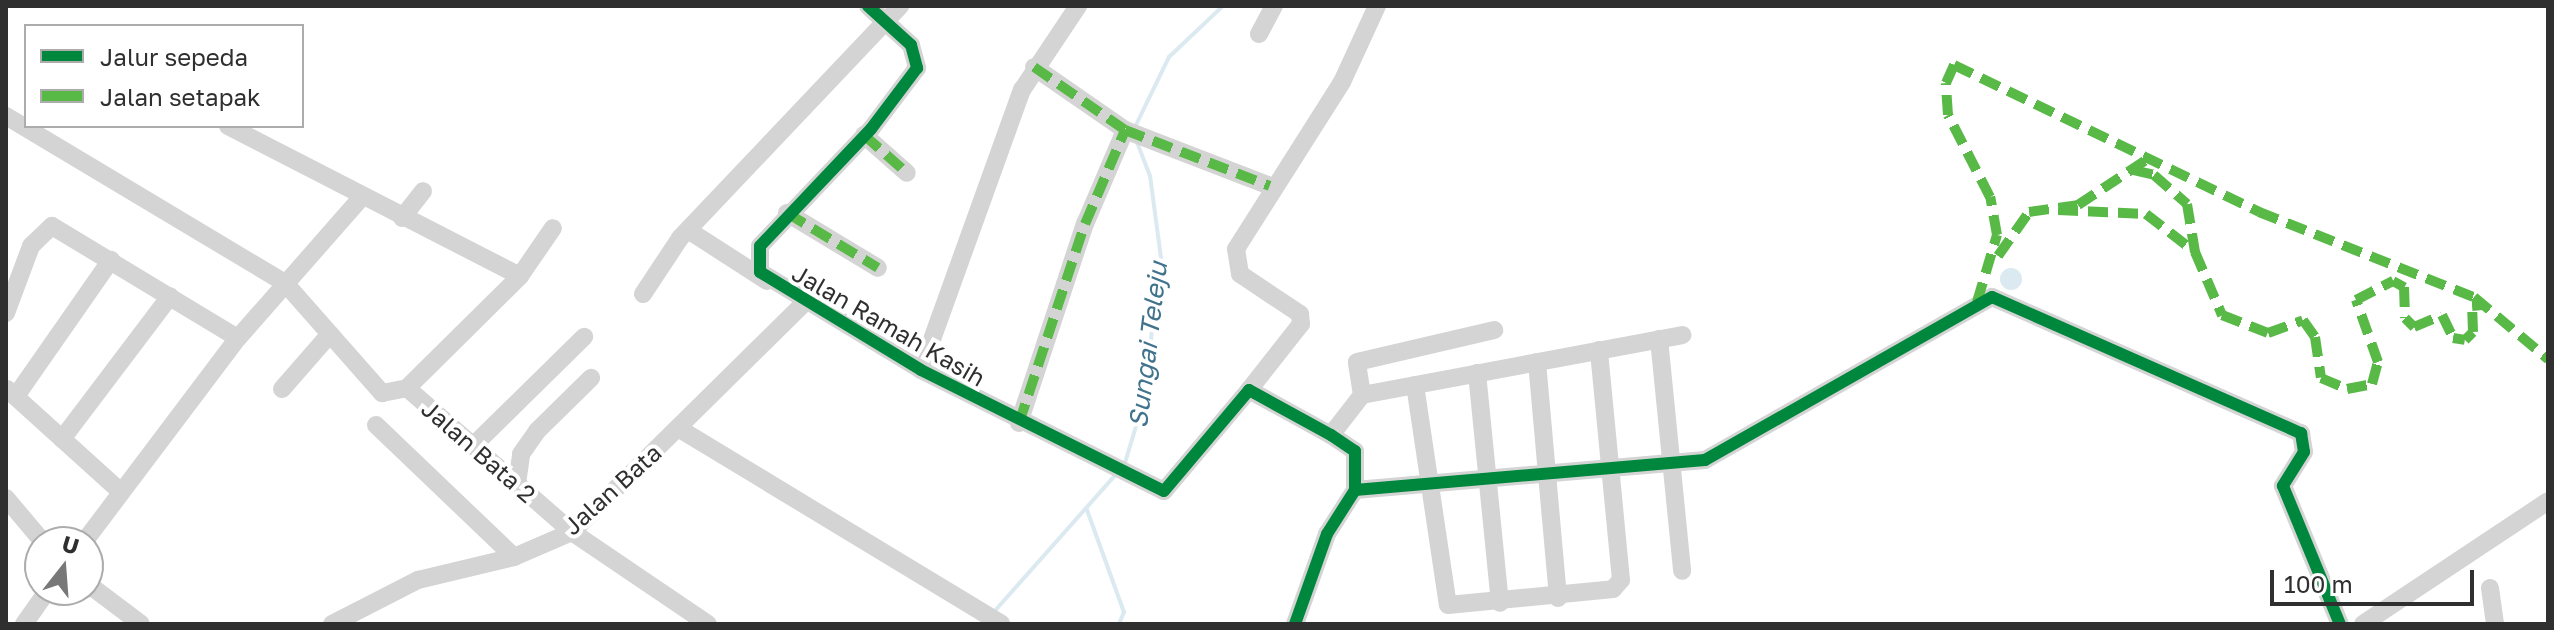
<!DOCTYPE html>
<style>
body{margin:0}
#map{position:relative;width:2554px;height:630px;overflow:hidden;background:#fff;font-family:"Golos Text",sans-serif}
div>[style]{position:absolute}
[style*='--x']{left:calc(var(--x)*1px);top:calc(var(--y)*1px);width:calc(var(--w)*1px);rotate:calc(var(--a)*1deg)}
.water>*{inset:0;background:#dbe9f0}
.round{border-radius:50%}
.stream>*{height:4px;margin:-2px;padding:0 2px;transform-origin:2px;border-radius:2px;background:#dbe9f0}
.minor>*{height:18px;margin:-9px;padding:0 9px;transform-origin:9px;border-radius:9px;background:#d4d4d4}
.quiet>*{height:10px;margin-top:-5px;transform-origin:0;background:repeating-linear-gradient(90deg,#58b947 0 20px,transparent 0 30px)}
.cycleway>*{height:12px;margin:-6px;padding:0 6px;transform-origin:6px;border-radius:6px;background:#00873e}
span{translate:-50% -50%;white-space:nowrap;text-align:center;line-height:1.15;-webkit-text-stroke:8px #fff;paint-order:stroke}
.street-label{font-size:24px;color:#2f2f2f}
.water-label{font-size:26px;color:#41738d;font-style:italic}
.frame{position:absolute;inset:0;border:8px solid #2f2f2f;pointer-events:none}
.legend{position:absolute;left:24px;top:24px;width:280px;height:104px;box-sizing:border-box;background:#fff;border:2px solid #acacac;margin:0;padding:10px 14px;list-style:none;font-size:24px;color:#2f2f2f}
.legend li{display:flex;align-items:center;gap:16px;height:40px}
.legend b{width:40px;border:2px solid #acacac}
.north{position:absolute;left:24px;top:526px;width:80px;height:80px;box-sizing:border-box;background:#fff;border:2px solid #acacac;border-radius:50%;rotate:17deg;font-size:22px;font-weight:700;line-height:32px;text-align:center;color:#2f2f2f}
.north::after{content:'';display:block;margin:auto;width:28px;height:36px;background:#787878;clip-path:polygon(50% 0,100% 100%,50% 72%,0 100%)}
.scale{position:absolute;left:2270px;top:570px;width:204px;height:36px;box-sizing:border-box;border:4px solid #2f2f2f;border-top:0;padding-left:10px;font-size:24px;line-height:28px;white-space:nowrap;color:#2f2f2f;-webkit-text-stroke:6px #fff;paint-order:stroke}
</style>
<div id="map">
<div class="water">
<i class="round" style="left:2000px;top:268px;width:22px;height:22px"></i>
</div>
<div class="stream">
<i style="--x:1135;--y:127;--w:78;--a:-64.1"></i>
<i style="--x:1169;--y:57;--w:74;--a:-43.4"></i>
<i style="--x:1124;--y:466;--w:66;--a:-73.2"></i>
<i style="--x:1143;--y:403;--w:146;--a:-82.9"></i>
<i style="--x:1161;--y:258;--w:83;--a:-97.6"></i>
<i style="--x:1150;--y:176;--w:40;--a:-111"></i>
<i style="--x:1087;--y:510;--w:109;--a:70.1"></i>
<i style="--x:1124;--y:612;--w:13;--a:113"></i>
<i style="--x:992;--y:614;--w:190;--a:-48.4"></i>
</div>
<div class="minor">
<i style="--x:868;--y:6;--w:58;--a:42.2"></i>
<i style="--x:911;--y:45;--w:24;--a:75"></i>
<i style="--x:917;--y:68;--w:76;--a:127"></i>
<i style="--x:871;--y:129;--w:161;--a:133.5"></i>
<i style="--x:760;--y:246;--w:26;--a:90"></i>
<i style="--x:760;--y:272;--w:188;--a:31.3"></i>
<i style="--x:921;--y:370;--w:271;--a:26.5"></i>
<i style="--x:1164;--y:491;--w:132;--a:-49.9"></i>
<i style="--x:1249;--y:390;--w:94;--a:28.8"></i>
<i style="--x:1331;--y:435;--w:29;--a:34"></i>
<i style="--x:1355;--y:451;--w:39;--a:90"></i>
<i style="--x:1355;--y:490;--w:52;--a:122.5"></i>
<i style="--x:1327;--y:534;--w:96;--a:109.6"></i>
<i style="--x:1259;--y:34;--w:32;--a:-62"></i>
<i style="--x:1034;--y:67;--w:111;--a:34.7"></i>
<i style="--x:1125;--y:130;--w:155;--a:21.1"></i>
<i style="--x:6;--y:116;--w:325;--a:30.9"></i>
<i style="--x:285;--y:283;--w:147;--a:48.6"></i>
<i style="--x:382;--y:393;--w:25;--a:-11"></i>
<i style="--x:407;--y:388;--w:219;--a:41.1"></i>
<i style="--x:572;--y:532;--w:164;--a:34.1"></i>
<i style="--x:228;--y:126;--w:328;--a:27.2"></i>
<i style="--x:864;--y:135;--w:57;--a:41.5"></i>
<i style="--x:787;--y:213;--w:106;--a:31.1"></i>
<i style="--x:402;--y:218;--w:34;--a:-52"></i>
<i style="--x:688;--y:230;--w:94;--a:32.8"></i>
<i style="--x:643;--y:294;--w:67;--a:-56.5"></i>
<i style="--x:680;--y:238;--w:320;--a:-46.5"></i>
<i style="--x:6;--y:313;--w:72;--a:-69.5"></i>
<i style="--x:31;--y:246;--w:29;--a:-44"></i>
<i style="--x:52;--y:226;--w:217;--a:31.1"></i>
<i style="--x:1659;--y:339;--w:233;--a:84.3"></i>
<i style="--x:1537;--y:362;--w:237;--a:84.9"></i>
<i style="--x:921;--y:370;--w:298;--a:-70.2"></i>
<i style="--x:1022;--y:90;--w:101;--a:-56.3"></i>
<i style="--x:1477;--y:373;--w:231;--a:84.3"></i>
<i style="--x:1415;--y:385;--w:222;--a:81.5"></i>
<i style="--x:1448;--y:605;--w:166;--a:-5.5"></i>
<i style="--x:1613;--y:589;--w:12;--a:-48"></i>
<i style="--x:1621;--y:580;--w:231;--a:-95.5"></i>
<i style="--x:407;--y:388;--w:159;--a:-44.7"></i>
<i style="--x:520;--y:276;--w:58;--a:-55.5"></i>
<i style="--x:7;--y:389;--w:154;--a:42.1"></i>
<i style="--x:282;--y:389;--w:73;--a:-48.9"></i>
<i style="--x:1249;--y:390;--w:84;--a:-51.8"></i>
<i style="--x:1301;--y:324;--w:10;--a:-96"></i>
<i style="--x:1300;--y:314;--w:72;--a:-146.3"></i>
<i style="--x:1240;--y:274;--w:25;--a:-99"></i>
<i style="--x:1236;--y:249;--w:198;--a:-57.6"></i>
<i style="--x:1342;--y:82;--w:84;--a:-65.3"></i>
<i style="--x:1362;--y:395;--w:33;--a:-99"></i>
<i style="--x:1357;--y:362;--w:141;--a:-13.1"></i>
<i style="--x:16;--y:396;--w:166;--a:-55.1"></i>
<i style="--x:1019;--y:423;--w:210;--a:-71.7"></i>
<i style="--x:1085;--y:224;--w:102;--a:-66.9"></i>
<i style="--x:376;--y:425;--w:191;--a:43.7"></i>
<i style="--x:678;--y:428;--w:378;--a:31.2"></i>
<i style="--x:1331;--y:435;--w:51;--a:-52.2"></i>
<i style="--x:1362;--y:395;--w:326;--a:-10.6"></i>
<i style="--x:62;--y:439;--w:179;--a:-52.9"></i>
<i style="--x:473;--y:446;--w:156;--a:-44.5"></i>
<i style="--x:517;--y:484;--w:30;--a:-82"></i>
<i style="--x:521;--y:454;--w:28;--a:-55"></i>
<i style="--x:537;--y:431;--w:76;--a:-44.5"></i>
<i style="--x:1355;--y:490;--w:351;--a:-4.9"></i>
<i style="--x:1705;--y:460;--w:330;--a:-29.6"></i>
<i style="--x:1992;--y:297;--w:338;--a:23.8"></i>
<i style="--x:2301;--y:433;--w:19;--a:81"></i>
<i style="--x:2304;--y:452;--w:40;--a:122"></i>
<i style="--x:2283;--y:486;--w:149;--a:67.6"></i>
<i style="--x:6;--y:498;--w:57;--a:49.9"></i>
<i style="--x:84;--y:542;--w:256;--a:-53"></i>
<i style="--x:238;--y:338;--w:186;--a:-48.7"></i>
<i style="--x:88;--y:584;--w:66;--a:37"></i>
<i style="--x:2490;--y:588;--w:36;--a:82"></i>
<i style="--x:24;--y:624;--w:42;--a:-54.8"></i>
<i style="--x:332;--y:624;--w:97;--a:-27.1"></i>
<i style="--x:418;--y:580;--w:99;--a:-13.5"></i>
<i style="--x:514;--y:557;--w:63;--a:-23.3"></i>
<i style="--x:572;--y:532;--w:326;--a:-44.6"></i>
<i style="--x:2363;--y:624;--w:222;--a:-33.6"></i>
</div>
<div class="quiet">
<i style="--x:1034;--y:67;--w:111;--a:34.7"></i>
<i style="--x:1125;--y:130;--w:155;--a:21.1"></i>
<i style="--x:864;--y:135;--w:57;--a:41.5"></i>
<i style="--x:2133;--y:170;--w:22;--a:13"></i>
<i style="--x:2154;--y:175;--w:44;--a:41.3"></i>
<i style="--x:2187;--y:204;--w:49;--a:80.5"></i>
<i style="--x:2058;--y:210;--w:88;--a:2.6"></i>
<i style="--x:2146;--y:214;--w:62;--a:37.8"></i>
<i style="--x:2195;--y:252;--w:69;--a:66.8"></i>
<i style="--x:2222;--y:315;--w:49;--a:21.4"></i>
<i style="--x:2268;--y:333;--w:37;--a:-20"></i>
<i style="--x:2303;--y:320;--w:21;--a:55"></i>
<i style="--x:2315;--y:337;--w:41;--a:81.7"></i>
<i style="--x:2321;--y:378;--w:28;--a:23"></i>
<i style="--x:2347;--y:389;--w:25;--a:-11"></i>
<i style="--x:2372;--y:384;--w:23;--a:-75"></i>
<i style="--x:2378;--y:362;--w:66;--a:-109.5"></i>
<i style="--x:2356;--y:300;--w:42;--a:-27.2"></i>
<i style="--x:2393;--y:281;--w:13;--a:29"></i>
<i style="--x:2404;--y:287;--w:31;--a:88"></i>
<i style="--x:2405;--y:318;--w:13;--a:45"></i>
<i style="--x:2414;--y:327;--w:30;--a:-23"></i>
<i style="--x:2442;--y:315;--w:25;--a:64"></i>
<i style="--x:2453;--y:338;--w:12;--a:9"></i>
<i style="--x:2465;--y:340;--w:11;--a:-45"></i>
<i style="--x:2473;--y:332;--w:26;--a:-92"></i>
<i style="--x:2472;--y:306;--w:10;--a:-6"></i>
<i style="--x:787;--y:213;--w:106;--a:31.1"></i>
<i style="--x:1998;--y:256;--w:54;--a:-54.8"></i>
<i style="--x:2029;--y:212;--w:49;--a:-8.1"></i>
<i style="--x:2078;--y:205;--w:89;--a:-33.5"></i>
<i style="--x:1977;--y:302;--w:70;--a:-73.4"></i>
<i style="--x:1997;--y:235;--w:39;--a:-100"></i>
<i style="--x:1990;--y:197;--w:92;--a:-117.1"></i>
<i style="--x:1948;--y:115;--w:32;--a:-94"></i>
<i style="--x:1946;--y:83;--w:20;--a:-66"></i>
<i style="--x:1954;--y:65;--w:339;--a:25.7"></i>
<i style="--x:2259;--y:212;--w:231;--a:21.6"></i>
<i style="--x:2474;--y:297;--w:97;--a:40"></i>
<i style="--x:1019;--y:423;--w:210;--a:-71.7"></i>
<i style="--x:1085;--y:224;--w:102;--a:-66.9"></i>
</div>
<div class="cycleway">
<i style="--x:868;--y:6;--w:58;--a:42.2"></i>
<i style="--x:911;--y:45;--w:24;--a:75"></i>
<i style="--x:917;--y:68;--w:76;--a:127"></i>
<i style="--x:871;--y:129;--w:161;--a:133.5"></i>
<i style="--x:760;--y:246;--w:26;--a:90"></i>
<i style="--x:760;--y:272;--w:188;--a:31.3"></i>
<i style="--x:921;--y:370;--w:271;--a:26.5"></i>
<i style="--x:1164;--y:491;--w:132;--a:-49.9"></i>
<i style="--x:1249;--y:390;--w:94;--a:28.8"></i>
<i style="--x:1331;--y:435;--w:29;--a:34"></i>
<i style="--x:1355;--y:451;--w:39;--a:90"></i>
<i style="--x:1355;--y:490;--w:52;--a:122.5"></i>
<i style="--x:1327;--y:534;--w:96;--a:109.6"></i>
<i style="--x:1355;--y:490;--w:351;--a:-4.9"></i>
<i style="--x:1705;--y:460;--w:330;--a:-29.6"></i>
<i style="--x:1992;--y:297;--w:338;--a:23.8"></i>
<i style="--x:2301;--y:433;--w:19;--a:81"></i>
<i style="--x:2304;--y:452;--w:40;--a:122"></i>
<i style="--x:2283;--y:486;--w:149;--a:67.6"></i>
</div>
<div class="street-label">
<span style="left:889px;top:325px;rotate:30deg">Jalan Ramah Kasih</span>
<span style="left:479px;top:451px;rotate:41deg">Jalan Bata 2</span>
<span style="left:612px;top:489px;rotate:-42deg">Jalan Bata</span>
</div>
<div class="water-label">
<span style="left:1148px;top:345px;rotate:-83deg">Sungai Teleju</span>
</div>
<div class="frame"></div>
<ul class="legend">
<li><b style="height:10px;background:#00873e"></b>Jalur sepeda</li>
<li><b style="height:10px;background:#58b947"></b>Jalan setapak</li>
</ul>
<div class="north">U</div>
<div class="scale">100 m</div>
</div>
